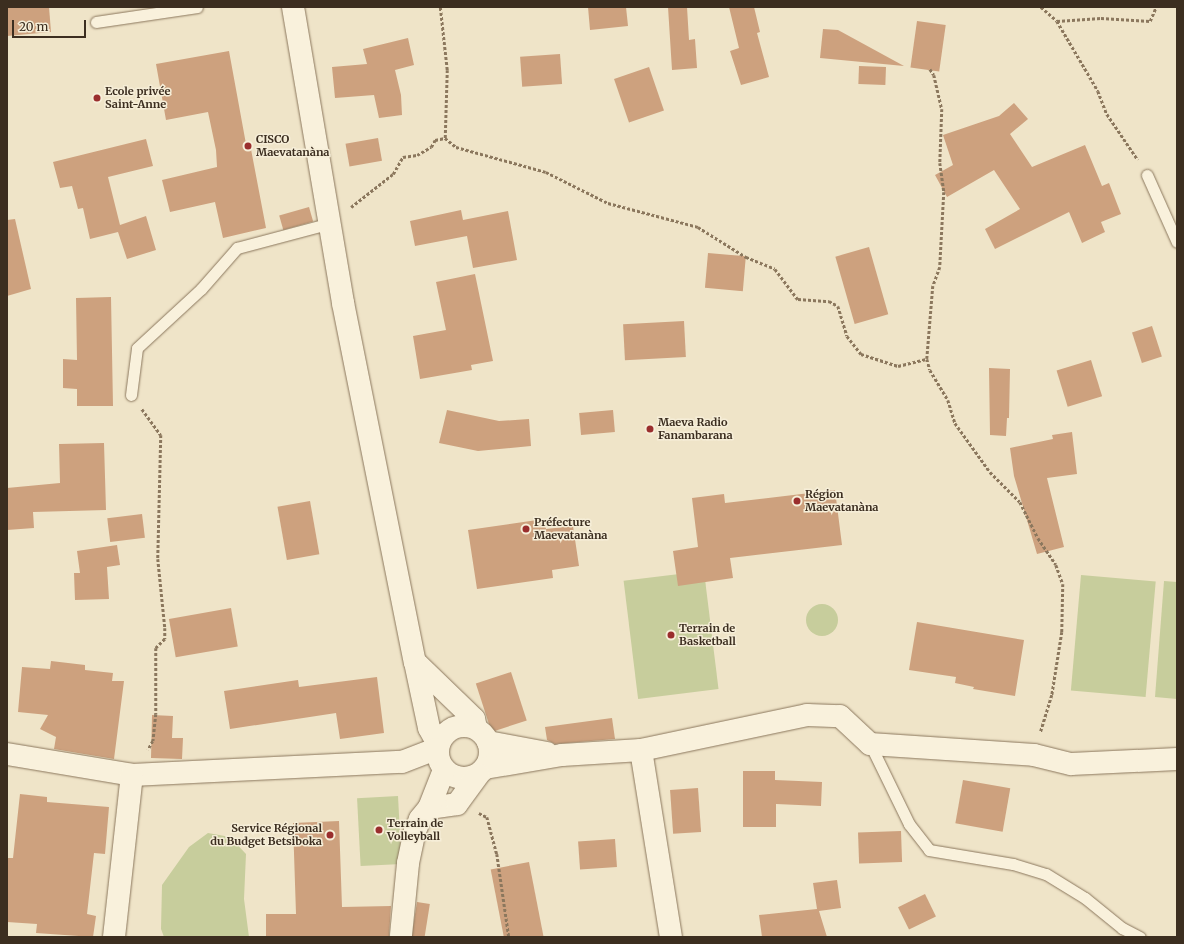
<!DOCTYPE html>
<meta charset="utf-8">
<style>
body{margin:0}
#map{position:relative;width:1184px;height:944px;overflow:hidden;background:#efe4c8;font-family:Merriweather,serif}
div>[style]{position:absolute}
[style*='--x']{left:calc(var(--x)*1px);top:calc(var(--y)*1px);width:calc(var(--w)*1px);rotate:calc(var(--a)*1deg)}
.green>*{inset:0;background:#c7cd9c;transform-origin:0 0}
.round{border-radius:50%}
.building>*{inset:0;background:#cda17e;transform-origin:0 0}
.path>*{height:2.5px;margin-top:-1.25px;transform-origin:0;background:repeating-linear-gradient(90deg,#8b775d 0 3px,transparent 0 5px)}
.roads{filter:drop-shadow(0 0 1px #8b775d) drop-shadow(0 0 1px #8b775d)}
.service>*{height:11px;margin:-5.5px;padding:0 5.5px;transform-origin:5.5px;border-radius:5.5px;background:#f9f1dc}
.minor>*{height:22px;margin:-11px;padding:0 11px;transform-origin:11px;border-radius:11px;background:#f9f1dc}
.minor>.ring{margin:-11px;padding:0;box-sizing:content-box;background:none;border:22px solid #f9f1dc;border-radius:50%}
.dots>*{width:11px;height:11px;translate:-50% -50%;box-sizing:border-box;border:2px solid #f6eed8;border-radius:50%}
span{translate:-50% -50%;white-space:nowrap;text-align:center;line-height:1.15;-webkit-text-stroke:3px #f6eed8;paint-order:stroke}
.poi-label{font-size:11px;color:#3c2e20;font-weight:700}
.left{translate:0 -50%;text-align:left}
.right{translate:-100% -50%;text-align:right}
.frame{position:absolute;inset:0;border:8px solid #3c2e20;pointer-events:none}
.scale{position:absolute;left:12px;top:20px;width:74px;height:18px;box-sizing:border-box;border:2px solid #3c2e20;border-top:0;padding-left:5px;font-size:12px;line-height:14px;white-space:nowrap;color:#3c2e20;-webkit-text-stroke:3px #f6eed8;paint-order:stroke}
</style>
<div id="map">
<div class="green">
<i style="left:704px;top:571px;width:119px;height:81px;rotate:83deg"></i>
<i style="left:1081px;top:575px;width:75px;height:116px;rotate:5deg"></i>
<i style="clip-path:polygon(1164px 581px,1177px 582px,1177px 699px,1155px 697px)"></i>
<i class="round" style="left:806px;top:604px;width:32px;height:32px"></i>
<i style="left:398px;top:796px;width:68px;height:41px;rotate:87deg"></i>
<i style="clip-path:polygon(208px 833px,230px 837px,246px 854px,244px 899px,249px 937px,164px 937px,161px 929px,162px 885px,189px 847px)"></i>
</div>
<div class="building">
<i style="clip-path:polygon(7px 7px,49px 7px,51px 32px,7px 36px)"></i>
<i style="clip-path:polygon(588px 7px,626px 7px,628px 26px,590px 30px)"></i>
<i style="clip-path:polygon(668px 7px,687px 7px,689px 40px,695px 39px,697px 68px,672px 70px)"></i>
<i style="clip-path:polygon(729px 7px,754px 7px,760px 32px,757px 33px,769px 77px,741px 85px,730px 51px,739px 48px)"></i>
<i style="left:917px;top:21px;width:29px;height:47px;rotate:8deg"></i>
<i style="clip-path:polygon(823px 29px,838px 30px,904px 66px,820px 58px)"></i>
<i style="clip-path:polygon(408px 38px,414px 65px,395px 70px,401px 95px,402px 115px,379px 118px,374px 95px,335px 98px,332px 67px,367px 64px,363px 49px)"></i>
<i style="clip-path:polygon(229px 51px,246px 144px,250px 144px,266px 228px,223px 238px,215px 202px,170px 212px,162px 180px,217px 167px,216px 150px,208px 112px,166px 120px,156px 64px)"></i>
<i style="left:560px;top:54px;width:30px;height:40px;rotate:86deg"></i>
<i style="left:859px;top:66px;width:27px;height:18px;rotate:2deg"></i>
<i style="left:649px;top:67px;width:46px;height:37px;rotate:71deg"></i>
<i style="clip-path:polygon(1014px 103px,1028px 119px,1010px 134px,1032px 167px,1085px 145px,1102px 186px,1109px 183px,1121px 214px,1101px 222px,1105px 232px,1082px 243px,1069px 212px,995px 249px,985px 229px,1020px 209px,994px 170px,947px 197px,935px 175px,953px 165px,943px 135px,999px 116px)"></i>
<i style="left:378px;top:138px;width:23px;height:33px;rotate:80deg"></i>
<i style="clip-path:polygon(146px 139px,153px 166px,108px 177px,120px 225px,146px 216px,156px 250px,127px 259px,118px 232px,90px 239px,83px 208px,78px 209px,72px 186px,60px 188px,53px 162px)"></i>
<i style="left:309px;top:207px;width:15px;height:31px;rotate:74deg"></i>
<i style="clip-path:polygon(461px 210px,463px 220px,508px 211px,517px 260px,473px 268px,467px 236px,415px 246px,410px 221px)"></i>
<i style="clip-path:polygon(15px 219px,31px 289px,7px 296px,7px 220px)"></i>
<i style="left:869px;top:247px;width:70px;height:35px;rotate:74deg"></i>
<i style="left:708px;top:253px;width:38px;height:35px;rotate:5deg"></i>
<i style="clip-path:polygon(475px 274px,493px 361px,471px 365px,472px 370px,420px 379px,413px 336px,446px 330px,436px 282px)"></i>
<i style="clip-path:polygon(111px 297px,113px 406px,77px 406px,77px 389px,63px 388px,63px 359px,77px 360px,76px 298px)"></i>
<i style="left:684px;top:321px;width:36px;height:61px;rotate:87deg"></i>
<i style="left:1152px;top:326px;width:32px;height:21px;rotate:72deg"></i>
<i style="left:1091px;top:360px;width:38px;height:36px;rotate:73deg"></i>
<i style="clip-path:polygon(989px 368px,1010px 369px,1009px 418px,1007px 418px,1006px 436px,990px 435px)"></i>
<i style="clip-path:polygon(447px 410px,499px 421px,529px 419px,531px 446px,478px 451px,439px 443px)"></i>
<i style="left:613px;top:410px;width:22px;height:34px;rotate:85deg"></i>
<i style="clip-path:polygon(1072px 432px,1077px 474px,1047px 478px,1064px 547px,1037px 554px,1014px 476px,1010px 448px,1053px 439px,1052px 435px)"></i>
<i style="clip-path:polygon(104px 443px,106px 510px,33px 512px,34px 528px,7px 530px,7px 488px,60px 483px,59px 444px)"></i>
<i style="clip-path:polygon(835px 490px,842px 545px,730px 558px,733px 578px,678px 586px,673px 551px,698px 547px,692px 498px,724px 494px,725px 503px)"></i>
<i style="left:310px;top:501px;width:54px;height:33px;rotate:80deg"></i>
<i style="left:142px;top:514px;width:24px;height:35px;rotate:83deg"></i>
<i style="clip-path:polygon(544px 519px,546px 529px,573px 526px,579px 566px,552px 570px,553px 578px,477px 589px,468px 530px)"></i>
<i style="clip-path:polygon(117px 545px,120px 565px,107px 567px,109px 599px,75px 600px,74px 573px,80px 573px,77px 551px)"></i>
<i style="left:231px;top:608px;width:39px;height:63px;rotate:80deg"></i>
<i style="clip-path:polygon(917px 622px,1024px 640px,1015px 696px,973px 689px,974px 687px,955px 683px,956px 677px,909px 670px)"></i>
<i style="clip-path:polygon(51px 661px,85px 665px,85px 670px,113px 673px,112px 681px,124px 681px,114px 759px,54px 749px,56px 737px,40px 729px,48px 715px,18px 712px,22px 667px,50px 669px)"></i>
<i style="left:511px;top:672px;width:51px;height:37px;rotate:72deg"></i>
<i style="clip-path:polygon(377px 677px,384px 733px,340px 739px,336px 713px,230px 729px,224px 691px,298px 680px,299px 687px)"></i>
<i style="clip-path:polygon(152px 715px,173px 716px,172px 738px,183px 738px,182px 759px,151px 758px)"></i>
<i style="clip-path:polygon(612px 718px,615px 739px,555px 744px,547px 740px,545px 727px)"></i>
<i style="clip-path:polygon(743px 771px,775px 771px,775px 780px,822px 782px,821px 806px,776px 804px,776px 827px,743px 827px)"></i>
<i style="left:963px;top:780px;width:48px;height:44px;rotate:10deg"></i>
<i style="left:698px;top:788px;width:44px;height:28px;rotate:86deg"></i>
<i style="clip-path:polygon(20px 794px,47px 797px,47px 802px,109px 807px,105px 854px,94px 853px,87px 914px,96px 916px,93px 937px,36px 933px,37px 924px,7px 922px,8px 858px,13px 858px)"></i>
<i style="clip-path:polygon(339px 821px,342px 907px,391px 906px,389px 937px,266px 937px,266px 914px,296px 914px,293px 823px)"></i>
<i style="left:901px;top:831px;width:31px;height:43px;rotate:88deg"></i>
<i style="left:615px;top:839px;width:28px;height:37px;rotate:86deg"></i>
<i style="left:529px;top:862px;width:76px;height:39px;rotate:79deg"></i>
<i style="clip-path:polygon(837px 880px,841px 908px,819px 911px,827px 937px,762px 937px,759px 915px,817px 909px,813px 883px)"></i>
<i style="left:925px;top:894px;width:25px;height:30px;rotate:64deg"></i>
<i style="left:417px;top:902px;width:13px;height:35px;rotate:9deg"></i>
</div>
<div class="path">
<i style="--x:1041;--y:7;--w:21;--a:41"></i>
<i style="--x:1057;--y:21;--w:44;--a:-3.9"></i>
<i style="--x:1101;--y:18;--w:49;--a:3.5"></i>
<i style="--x:1150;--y:21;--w:15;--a:-67"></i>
<i style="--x:1057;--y:21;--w:81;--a:59.6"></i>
<i style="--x:1098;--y:91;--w:25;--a:69"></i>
<i style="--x:1107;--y:114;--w:55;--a:56"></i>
<i style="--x:930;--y:69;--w:7;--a:56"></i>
<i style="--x:934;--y:75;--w:35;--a:77"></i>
<i style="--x:942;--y:109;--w:54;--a:92.1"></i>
<i style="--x:940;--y:163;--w:29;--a:82"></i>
<i style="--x:944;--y:192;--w:75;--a:93.1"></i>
<i style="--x:940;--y:267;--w:20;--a:110"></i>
<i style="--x:933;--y:286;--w:73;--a:94.7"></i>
<i style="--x:927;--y:359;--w:11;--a:75"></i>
<i style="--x:930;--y:370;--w:35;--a:59"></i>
<i style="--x:948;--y:400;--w:24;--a:73"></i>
<i style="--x:955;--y:423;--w:60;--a:54.5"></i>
<i style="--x:990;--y:472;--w:42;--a:45"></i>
<i style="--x:1020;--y:502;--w:40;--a:63.4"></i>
<i style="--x:1038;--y:538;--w:32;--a:56"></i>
<i style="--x:1056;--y:565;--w:20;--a:70"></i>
<i style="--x:1063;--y:584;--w:48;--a:91.2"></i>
<i style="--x:1062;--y:632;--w:64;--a:99"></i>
<i style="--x:1052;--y:695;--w:39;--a:107"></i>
<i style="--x:445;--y:138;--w:14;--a:39"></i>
<i style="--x:456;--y:147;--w:93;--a:15.5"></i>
<i style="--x:546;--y:172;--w:69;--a:26.6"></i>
<i style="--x:608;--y:203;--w:93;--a:14.9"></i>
<i style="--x:698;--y:227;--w:57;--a:32"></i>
<i style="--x:746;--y:257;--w:31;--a:22"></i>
<i style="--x:775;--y:269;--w:38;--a:53"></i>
<i style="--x:798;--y:299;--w:31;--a:4"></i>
<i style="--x:829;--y:301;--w:10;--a:29"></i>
<i style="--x:838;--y:306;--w:31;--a:73"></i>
<i style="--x:847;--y:336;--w:23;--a:52"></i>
<i style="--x:861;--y:354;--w:39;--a:18"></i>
<i style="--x:898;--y:366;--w:30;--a:-14"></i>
<i style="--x:351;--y:207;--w:53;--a:-38.2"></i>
<i style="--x:393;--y:174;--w:20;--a:-60"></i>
<i style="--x:403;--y:157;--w:14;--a:-8"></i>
<i style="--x:417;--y:155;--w:16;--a:-30"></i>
<i style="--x:431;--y:147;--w:8;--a:-60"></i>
<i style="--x:435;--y:140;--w:10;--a:-11"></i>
<i style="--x:445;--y:138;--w:68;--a:-88.3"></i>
<i style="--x:447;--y:70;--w:63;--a:-96.3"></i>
<i style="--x:142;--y:409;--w:32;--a:54"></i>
<i style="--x:161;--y:435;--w:124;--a:91.4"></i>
<i style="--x:158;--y:559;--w:69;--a:84.2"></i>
<i style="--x:165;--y:628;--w:11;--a:90"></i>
<i style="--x:165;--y:639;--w:13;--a:135"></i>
<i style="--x:156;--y:648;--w:66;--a:90"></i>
<i style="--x:156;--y:714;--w:27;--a:96"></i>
<i style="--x:153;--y:741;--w:10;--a:119"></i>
<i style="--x:479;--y:813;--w:9;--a:27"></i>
<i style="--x:487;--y:817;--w:38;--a:75"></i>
<i style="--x:497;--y:854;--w:84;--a:81.8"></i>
</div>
<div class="roads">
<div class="service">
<i style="--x:96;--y:22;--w:102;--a:-8.4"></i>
<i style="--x:1147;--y:175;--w:73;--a:65.9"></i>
<i style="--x:131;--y:395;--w:47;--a:-82.7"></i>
<i style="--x:137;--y:348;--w:87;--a:-42.7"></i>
<i style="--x:201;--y:289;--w:55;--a:-48.7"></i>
<i style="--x:237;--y:248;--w:97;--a:-14.9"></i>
<i style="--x:870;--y:744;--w:89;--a:64"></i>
<i style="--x:909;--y:824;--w:33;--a:52"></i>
<i style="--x:929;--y:850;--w:85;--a:9.5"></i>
<i style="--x:1013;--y:864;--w:34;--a:17"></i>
<i style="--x:1046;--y:874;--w:46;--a:31.6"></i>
<i style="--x:1085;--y:898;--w:48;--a:39"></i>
<i style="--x:1122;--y:928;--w:20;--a:27"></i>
</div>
<div class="minor">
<i style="--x:293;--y:7;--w:300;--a:80.4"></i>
<i style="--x:343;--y:303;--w:366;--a:78.7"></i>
<i style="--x:415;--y:662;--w:67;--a:78"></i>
<i style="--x:429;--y:728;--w:18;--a:61"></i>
<i style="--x:415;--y:662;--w:82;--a:44"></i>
<i style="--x:474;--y:719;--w:9;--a:77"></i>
<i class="ring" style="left:438px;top:726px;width:30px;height:30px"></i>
<i style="--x:488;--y:742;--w:60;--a:10.6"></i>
<i style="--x:641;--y:750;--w:189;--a:80.9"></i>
<i style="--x:7;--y:754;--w:127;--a:9.5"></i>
<i style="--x:132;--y:775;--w:270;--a:-2.8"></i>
<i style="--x:402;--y:762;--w:36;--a:-21"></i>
<i style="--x:485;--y:768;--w:78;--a:-9.6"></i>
<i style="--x:562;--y:755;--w:79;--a:-3.6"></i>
<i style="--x:641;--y:750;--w:170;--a:-11.9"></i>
<i style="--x:807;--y:715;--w:33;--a:2"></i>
<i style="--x:840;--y:716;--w:41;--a:43"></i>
<i style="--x:870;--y:744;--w:164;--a:3.8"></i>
<i style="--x:1034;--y:755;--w:38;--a:14"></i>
<i style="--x:1071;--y:764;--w:106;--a:-2.7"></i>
<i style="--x:429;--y:808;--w:28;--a:-8"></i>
<i style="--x:457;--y:804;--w:36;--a:-54"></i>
<i style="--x:401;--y:935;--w:72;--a:-84.4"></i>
<i style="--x:408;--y:863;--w:33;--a:-78"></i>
<i style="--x:415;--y:831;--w:13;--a:-67"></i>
<i style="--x:420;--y:819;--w:14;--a:-51"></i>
<i style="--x:429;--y:808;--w:41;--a:-68.5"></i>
<i style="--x:114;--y:937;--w:163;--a:-83.7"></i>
</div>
</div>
<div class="dots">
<i style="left:97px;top:98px;background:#9a2e2d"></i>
<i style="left:248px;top:146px;background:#9a2e2d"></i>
<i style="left:650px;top:429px;background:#9a2e2d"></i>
<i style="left:797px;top:501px;background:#9a2e2d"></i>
<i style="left:526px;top:529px;background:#9a2e2d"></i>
<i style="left:671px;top:635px;background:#9a2e2d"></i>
<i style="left:379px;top:830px;background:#9a2e2d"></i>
<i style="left:330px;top:835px;background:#9a2e2d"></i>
</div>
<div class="poi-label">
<span class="left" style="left:105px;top:98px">Ecole privée<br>Saint-Anne</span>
<span class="left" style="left:256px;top:146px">CISCO<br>Maevatanàna</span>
<span class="left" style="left:658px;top:429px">Maeva Radio<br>Fanambarana</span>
<span class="left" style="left:805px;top:501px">Région<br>Maevatanàna</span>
<span class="left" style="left:534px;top:529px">Préfecture<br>Maevatanàna</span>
<span class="left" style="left:679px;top:635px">Terrain de<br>Basketball</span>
<span class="left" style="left:387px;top:830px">Terrain de<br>Volleyball</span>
<span class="right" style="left:322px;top:835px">Service Régional<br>du Budget Betsiboka</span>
</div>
<div class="frame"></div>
<div class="scale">20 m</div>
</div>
